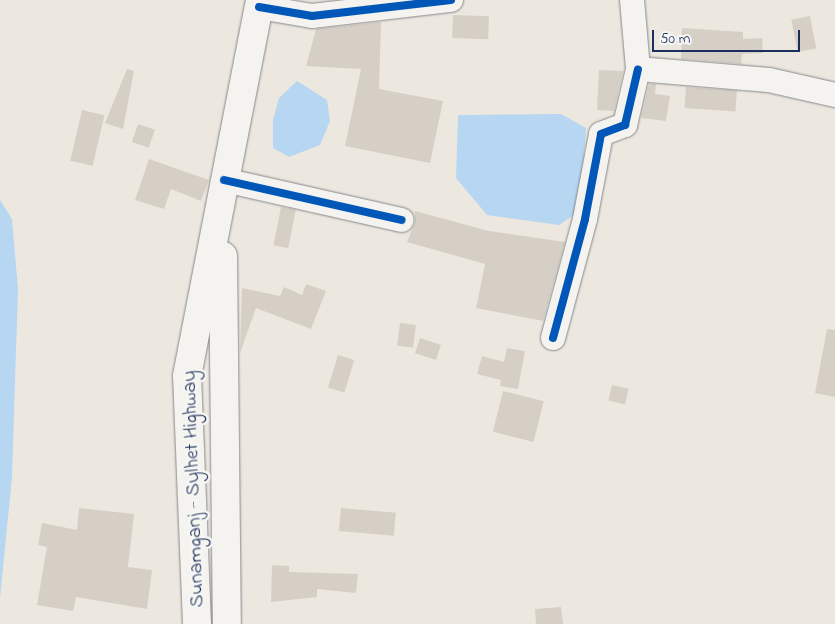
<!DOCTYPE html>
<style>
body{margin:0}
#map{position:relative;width:835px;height:624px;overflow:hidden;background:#ede8df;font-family:"Indie Flower",sans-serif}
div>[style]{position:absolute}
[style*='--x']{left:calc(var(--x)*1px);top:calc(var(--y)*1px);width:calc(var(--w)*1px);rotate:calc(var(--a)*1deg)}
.water>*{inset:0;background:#b6d6f2}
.building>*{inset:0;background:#d6cfc6;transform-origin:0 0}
.roads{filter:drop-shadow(0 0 1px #86878c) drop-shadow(0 0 1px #86878c)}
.minor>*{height:24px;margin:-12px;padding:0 12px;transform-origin:12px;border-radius:12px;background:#f4f3f0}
.major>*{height:28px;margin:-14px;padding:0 14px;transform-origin:14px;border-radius:14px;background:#f4f3f0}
.cycleway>*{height:8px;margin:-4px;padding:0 4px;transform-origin:4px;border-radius:4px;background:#0057b8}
span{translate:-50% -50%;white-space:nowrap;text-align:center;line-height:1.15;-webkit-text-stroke:5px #f6f6f2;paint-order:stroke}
.street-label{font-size:20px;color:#1b2f5e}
.scale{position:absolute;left:652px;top:30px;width:148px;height:22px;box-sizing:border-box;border:2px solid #1b2f5e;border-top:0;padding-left:6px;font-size:15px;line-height:18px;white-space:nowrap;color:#1b2f5e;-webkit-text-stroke:4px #f6f6f2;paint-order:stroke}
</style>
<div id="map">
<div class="water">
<i style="clip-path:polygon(297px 81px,327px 100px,330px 121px,320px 145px,289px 157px,273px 148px,273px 120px,279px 98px)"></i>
<i style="clip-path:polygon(561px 114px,586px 128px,580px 211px,559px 225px,487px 215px,456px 178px,458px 115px)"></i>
<i style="clip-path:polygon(0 200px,12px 219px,18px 289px,12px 477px,0 598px)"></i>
</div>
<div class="building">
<i style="left:453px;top:15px;width:36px;height:23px;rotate:2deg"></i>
<i style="left:810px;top:16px;width:33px;height:19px;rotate:79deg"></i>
<i style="clip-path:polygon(381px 22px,379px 89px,443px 101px,430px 163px,345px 146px,361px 69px,306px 66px,316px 29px)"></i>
<i style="clip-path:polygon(682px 28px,743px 32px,743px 39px,762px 38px,763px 53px,742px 54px,741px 64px,681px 59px)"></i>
<i style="clip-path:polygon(127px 69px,134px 71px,123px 129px,105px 123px)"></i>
<i style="clip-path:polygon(599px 70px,623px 71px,614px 111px,597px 110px)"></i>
<i style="clip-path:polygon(649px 84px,656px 84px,655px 94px,670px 96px,666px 121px,641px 118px)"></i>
<i style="left:686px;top:87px;width:51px;height:21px;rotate:4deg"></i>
<i style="left:82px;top:110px;width:23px;height:52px;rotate:13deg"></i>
<i style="left:138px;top:124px;width:18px;height:19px;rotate:19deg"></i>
<i style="clip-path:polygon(149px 159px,209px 180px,201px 201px,171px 189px,164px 209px,135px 200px)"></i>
<i style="left:281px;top:207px;width:15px;height:39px;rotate:11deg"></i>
<i style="clip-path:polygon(415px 211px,489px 231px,565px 242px,543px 321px,476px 308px,485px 264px,407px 242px,415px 223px)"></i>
<i style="clip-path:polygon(306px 284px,326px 291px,311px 329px,256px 308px,240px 353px,242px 288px,280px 296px,284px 287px,302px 295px)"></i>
<i style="left:400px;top:323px;width:16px;height:23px;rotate:7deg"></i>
<i style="clip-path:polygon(827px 329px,835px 330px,835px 397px,815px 393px)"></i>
<i style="left:420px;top:338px;width:22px;height:16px;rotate:18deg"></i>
<i style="clip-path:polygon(507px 348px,525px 351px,518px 389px,500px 386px,501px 380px,477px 374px,482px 356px,504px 362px)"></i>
<i style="left:338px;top:355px;width:17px;height:34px;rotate:17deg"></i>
<i style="left:612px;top:385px;width:17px;height:16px;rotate:13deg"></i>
<i style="left:503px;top:391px;width:42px;height:42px;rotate:14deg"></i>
<i style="clip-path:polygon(79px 508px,134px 514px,128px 567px,152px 570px,147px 609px,76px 597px,73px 611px,37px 605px,47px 547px,38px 545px,42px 523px,77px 530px)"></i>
<i style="left:341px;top:508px;width:55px;height:23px;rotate:5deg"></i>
<i style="clip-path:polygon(272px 565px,289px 566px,289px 572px,358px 574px,356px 593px,317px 589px,317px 597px,271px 602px)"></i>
<i style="clip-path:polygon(561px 607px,563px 624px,536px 624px,535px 609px)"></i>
</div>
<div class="roads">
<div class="minor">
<i style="--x:632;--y:0;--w:69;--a:85"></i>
<i style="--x:638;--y:69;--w:131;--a:4.8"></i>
<i style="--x:769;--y:80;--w:68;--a:12.8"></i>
<i style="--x:259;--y:7;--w:54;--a:9.6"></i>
<i style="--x:312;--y:16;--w:140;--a:-6.6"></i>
<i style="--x:224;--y:180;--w:182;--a:12.7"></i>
<i style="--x:553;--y:338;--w:123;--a:-74.9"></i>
<i style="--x:585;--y:219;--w:86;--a:-79.3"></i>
<i style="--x:601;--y:134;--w:26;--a:-21"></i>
<i style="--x:625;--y:125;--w:57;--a:-76.9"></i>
</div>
<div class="major">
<i style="--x:223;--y:256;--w:368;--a:89.4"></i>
<i style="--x:197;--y:624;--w:248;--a:-92.3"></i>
<i style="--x:187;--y:376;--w:383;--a:-79"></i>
</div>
</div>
<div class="cycleway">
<i style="--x:259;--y:7;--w:54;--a:9.6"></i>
<i style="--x:312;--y:16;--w:140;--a:-6.6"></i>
<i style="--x:224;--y:180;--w:182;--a:12.7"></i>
<i style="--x:553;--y:338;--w:123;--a:-74.9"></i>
<i style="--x:585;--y:219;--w:86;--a:-79.3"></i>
<i style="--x:601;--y:134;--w:26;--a:-21"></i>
<i style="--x:625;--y:125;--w:57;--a:-76.9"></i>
</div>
<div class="street-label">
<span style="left:194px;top:489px;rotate:-92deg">Sunamganj - Sylhet Highway</span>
</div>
<div class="scale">50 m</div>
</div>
